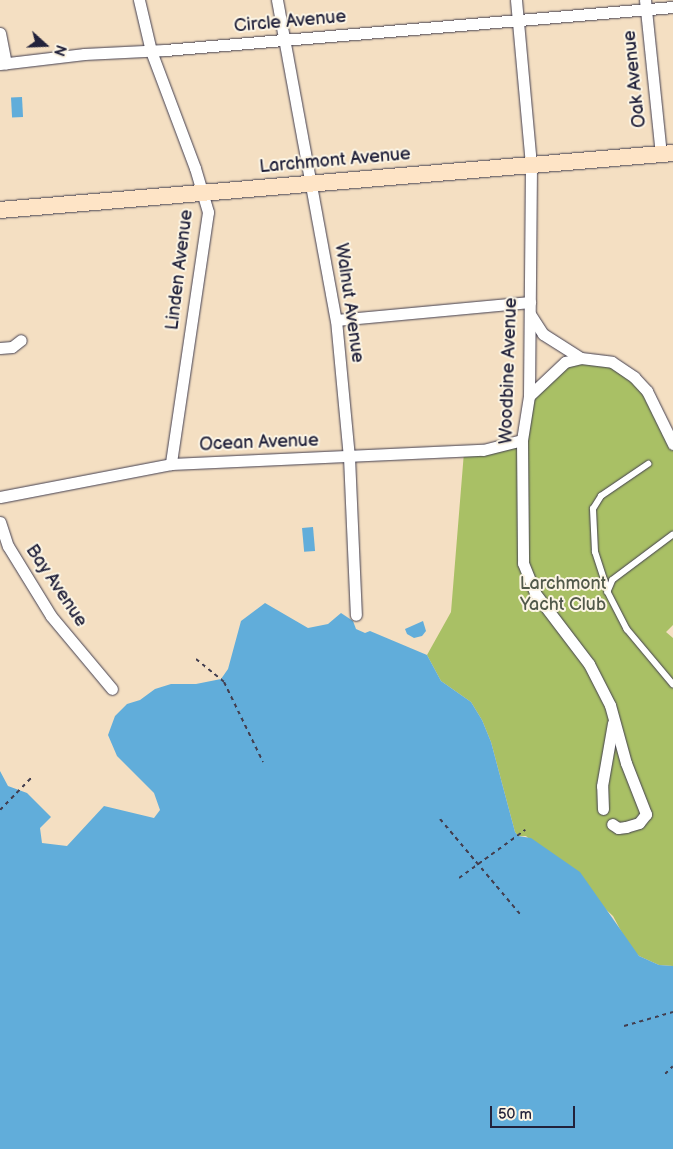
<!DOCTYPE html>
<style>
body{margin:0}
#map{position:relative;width:673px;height:1149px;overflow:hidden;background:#f4dfc2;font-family:"Balsamiq Sans",sans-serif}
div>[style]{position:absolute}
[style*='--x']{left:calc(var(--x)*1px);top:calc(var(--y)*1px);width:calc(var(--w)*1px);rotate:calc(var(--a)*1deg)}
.green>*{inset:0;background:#a9c065}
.water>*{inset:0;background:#61adda;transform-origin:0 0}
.path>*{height:2px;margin-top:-1px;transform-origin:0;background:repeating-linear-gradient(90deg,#423e4f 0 4px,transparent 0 8px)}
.roads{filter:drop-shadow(0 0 1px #423e4f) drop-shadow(0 0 1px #423e4f)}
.lane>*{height:5.5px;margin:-2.75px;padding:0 2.75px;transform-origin:2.75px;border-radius:2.75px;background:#fff}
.street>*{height:11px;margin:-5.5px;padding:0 5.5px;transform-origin:5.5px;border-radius:5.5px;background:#fff}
.secondary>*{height:16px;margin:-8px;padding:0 8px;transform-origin:8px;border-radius:8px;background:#fee4c6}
span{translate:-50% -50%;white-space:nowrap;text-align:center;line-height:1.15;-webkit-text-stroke:4px #fcf5e5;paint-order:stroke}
.street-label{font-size:18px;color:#22223b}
.park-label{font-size:18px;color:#51594a}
.north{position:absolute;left:20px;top:20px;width:50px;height:50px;-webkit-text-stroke:4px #fcf5e5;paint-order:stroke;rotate:110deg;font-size:14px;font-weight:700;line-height:20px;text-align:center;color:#22223b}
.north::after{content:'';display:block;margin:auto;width:18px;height:22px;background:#22223b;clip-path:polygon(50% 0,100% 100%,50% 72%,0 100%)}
.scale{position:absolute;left:490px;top:1106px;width:85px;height:22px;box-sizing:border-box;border:2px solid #22223b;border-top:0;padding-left:6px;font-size:15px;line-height:18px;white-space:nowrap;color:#22223b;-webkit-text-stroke:4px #fcf5e5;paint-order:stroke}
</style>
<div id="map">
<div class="green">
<i style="clip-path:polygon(611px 363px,645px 393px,673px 448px,673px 625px,666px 632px,673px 638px,673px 966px,659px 965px,639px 956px,628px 944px,613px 916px,526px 836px,518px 836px,515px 832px,491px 742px,482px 720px,471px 702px,441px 681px,427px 655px,451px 612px,464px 452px,523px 441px,531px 397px,565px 364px)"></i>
</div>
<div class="water">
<i style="left:22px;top:97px;width:20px;height:11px;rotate:87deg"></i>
<i style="left:313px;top:527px;width:24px;height:11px;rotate:85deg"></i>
<i style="clip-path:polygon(265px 603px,308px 628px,328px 624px,341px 613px,353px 621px,356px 629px,365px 633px,370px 631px,427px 655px,441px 681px,471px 702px,482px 720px,491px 742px,515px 832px,518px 836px,531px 838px,580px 872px,639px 956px,659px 965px,673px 966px,673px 1149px,0 1149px,0 771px,8px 786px,27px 793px,51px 817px,40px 828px,42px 843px,67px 846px,104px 806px,154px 818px,160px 810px,154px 793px,117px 756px,108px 735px,115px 716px,127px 704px,140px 700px,155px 689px,171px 684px,196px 684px,221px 679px,228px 669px,241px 621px)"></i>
<i style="clip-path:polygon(423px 621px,426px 631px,422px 636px,414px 638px,407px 634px,405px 629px)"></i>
</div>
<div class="path">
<i style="--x:196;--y:659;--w:36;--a:39"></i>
<i style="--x:224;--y:682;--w:89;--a:64"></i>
<i style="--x:0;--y:810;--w:46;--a:-45.9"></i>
<i style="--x:440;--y:819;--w:124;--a:49.9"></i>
<i style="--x:459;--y:878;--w:82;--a:-36"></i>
<i style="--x:624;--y:1026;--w:51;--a:-15.9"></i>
<i style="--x:665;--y:1074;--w:11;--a:-45"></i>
</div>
<div class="roads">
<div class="lane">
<i style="--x:673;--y:535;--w:75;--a:143.1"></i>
<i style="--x:613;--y:580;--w:13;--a:113"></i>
<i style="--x:608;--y:592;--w:42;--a:62.8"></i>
<i style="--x:627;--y:629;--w:72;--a:50.1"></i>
<i style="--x:608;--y:592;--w:42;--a:-108"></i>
<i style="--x:595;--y:552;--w:43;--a:-92.7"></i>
<i style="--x:593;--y:509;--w:15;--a:-58"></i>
<i style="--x:601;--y:496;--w:57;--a:-34.2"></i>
</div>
<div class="street">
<i style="--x:139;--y:0;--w:52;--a:76.8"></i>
<i style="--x:151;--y:51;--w:125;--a:69.4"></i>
<i style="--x:195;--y:168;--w:46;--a:73.5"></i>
<i style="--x:208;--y:212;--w:255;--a:98.4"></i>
<i style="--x:277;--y:0;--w:325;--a:79.6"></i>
<i style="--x:336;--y:320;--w:138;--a:84.6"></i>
<i style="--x:349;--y:457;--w:158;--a:87.5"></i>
<i style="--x:516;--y:0;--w:166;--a:84.8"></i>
<i style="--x:531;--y:165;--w:231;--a:90.5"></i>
<i style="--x:529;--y:396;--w:45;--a:99"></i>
<i style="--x:522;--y:440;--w:123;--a:89.5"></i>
<i style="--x:523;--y:563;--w:32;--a:68"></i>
<i style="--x:535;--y:593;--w:89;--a:52.7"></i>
<i style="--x:589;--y:664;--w:46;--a:62.9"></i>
<i style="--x:610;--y:705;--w:60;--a:74.6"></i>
<i style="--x:626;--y:763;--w:55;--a:68.6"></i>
<i style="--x:646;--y:814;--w:11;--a:128"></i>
<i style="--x:639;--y:823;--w:14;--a:163"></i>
<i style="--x:626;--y:827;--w:8;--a:173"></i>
<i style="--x:618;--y:828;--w:7;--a:-146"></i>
<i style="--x:645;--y:0;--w:155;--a:84.1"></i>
<i style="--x:0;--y:33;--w:31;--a:79"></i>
<i style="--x:0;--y:64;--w:85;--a:-6.8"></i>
<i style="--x:84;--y:54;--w:81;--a:-2.8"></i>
<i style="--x:165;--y:50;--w:510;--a:-4.84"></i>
<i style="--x:530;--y:314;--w:24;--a:57"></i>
<i style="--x:543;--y:334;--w:45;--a:32.3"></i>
<i style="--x:336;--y:320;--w:195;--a:-5.3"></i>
<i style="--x:0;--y:348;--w:12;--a:-5"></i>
<i style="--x:12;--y:347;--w:11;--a:-38"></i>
<i style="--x:529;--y:396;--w:50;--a:-43.4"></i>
<i style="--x:565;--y:362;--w:16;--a:-14"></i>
<i style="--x:581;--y:358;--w:31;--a:7"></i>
<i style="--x:612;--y:362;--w:27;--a:34"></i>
<i style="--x:634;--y:377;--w:19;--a:47"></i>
<i style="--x:647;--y:391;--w:59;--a:63.9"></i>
<i style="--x:0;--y:497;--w:174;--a:-10.9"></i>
<i style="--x:171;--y:464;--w:312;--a:-2.6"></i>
<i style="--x:483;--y:450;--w:40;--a:-14.4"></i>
<i style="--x:0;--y:522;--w:25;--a:72"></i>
<i style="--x:8;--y:546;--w:82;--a:58.4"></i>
<i style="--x:51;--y:616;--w:95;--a:50.1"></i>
<i style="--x:603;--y:809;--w:23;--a:-92"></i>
<i style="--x:602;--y:786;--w:64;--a:-80.1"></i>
</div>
<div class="secondary">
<i style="--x:0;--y:210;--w:675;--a:-4.84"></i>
</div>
</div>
<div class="street-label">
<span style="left:290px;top:22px;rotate:-5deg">Circle Avenue</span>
<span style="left:635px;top:79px;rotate:-96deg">Oak Avenue</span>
<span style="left:335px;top:161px;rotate:-5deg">Larchmont Avenue</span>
<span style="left:180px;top:270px;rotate:-83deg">Linden Avenue</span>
<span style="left:349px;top:303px;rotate:82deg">Walnut Avenue</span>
<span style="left:509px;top:371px;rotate:-88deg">Woodbine Avenue</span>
<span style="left:259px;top:443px;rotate:-2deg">Ocean Avenue</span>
<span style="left:56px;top:586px;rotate:56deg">Bay Avenue</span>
</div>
<div class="park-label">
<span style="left:563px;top:595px">Larchmont<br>Yacht Club</span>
</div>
<div class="north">N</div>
<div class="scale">50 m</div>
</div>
